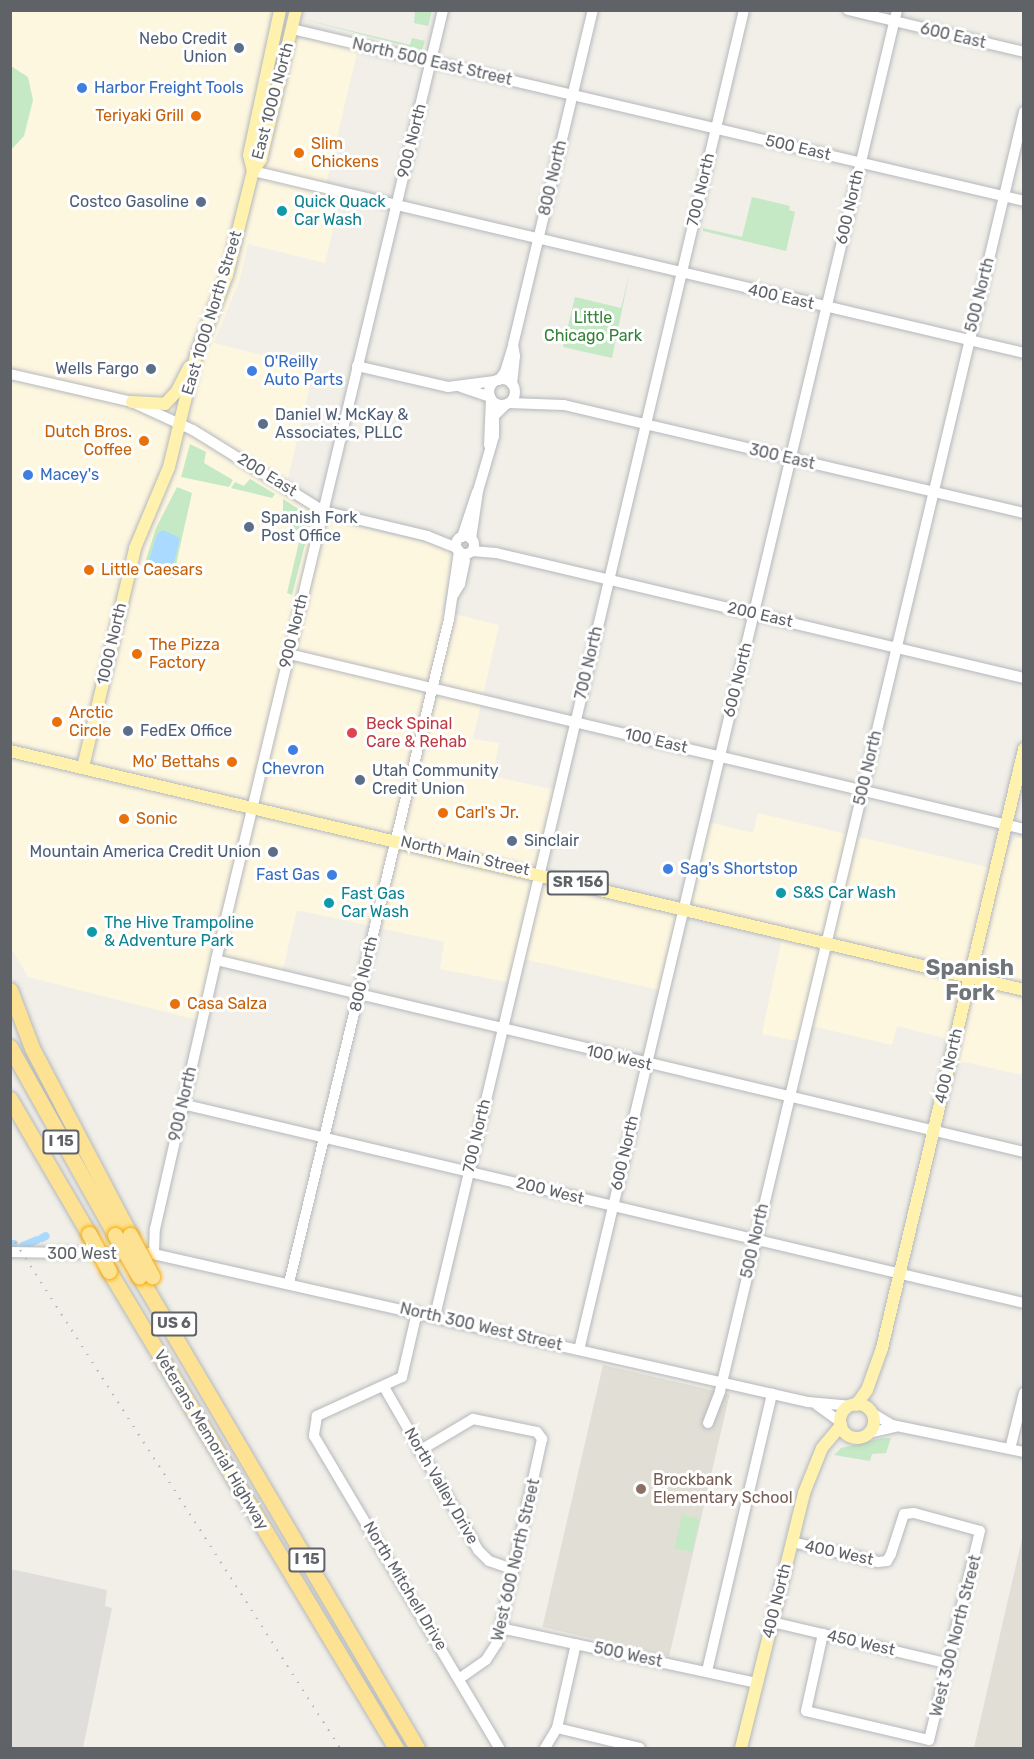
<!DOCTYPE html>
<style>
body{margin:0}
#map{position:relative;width:1034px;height:1759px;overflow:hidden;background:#f1efe8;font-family:Rubik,sans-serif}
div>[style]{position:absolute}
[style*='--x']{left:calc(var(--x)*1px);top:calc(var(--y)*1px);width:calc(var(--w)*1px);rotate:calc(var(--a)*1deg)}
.commercial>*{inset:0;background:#fef7e0}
.industrial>*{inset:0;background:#e0deda}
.education>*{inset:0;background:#e1ded6;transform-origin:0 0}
.green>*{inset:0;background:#c5e8c5;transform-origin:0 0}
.water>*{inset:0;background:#aadaff}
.canal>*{height:8px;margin:-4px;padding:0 4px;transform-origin:4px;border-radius:4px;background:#aadaff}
.roads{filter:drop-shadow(0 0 2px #b5b8bc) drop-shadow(0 0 2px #b5b8bc)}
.minor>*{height:10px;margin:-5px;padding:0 5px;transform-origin:5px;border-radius:5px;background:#fff}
.minor>.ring{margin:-5px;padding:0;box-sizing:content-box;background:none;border:10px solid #fff;border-radius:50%}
.major>*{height:12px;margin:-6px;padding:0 6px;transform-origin:6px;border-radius:6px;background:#fff2af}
.major>.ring{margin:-6px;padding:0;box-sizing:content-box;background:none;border:12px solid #fff2af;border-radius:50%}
.highway>*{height:15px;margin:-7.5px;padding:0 7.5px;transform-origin:7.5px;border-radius:7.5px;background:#fde293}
.rail>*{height:2px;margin-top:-1px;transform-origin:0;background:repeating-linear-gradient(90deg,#b6b7b8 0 1.5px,transparent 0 9.5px)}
.bridges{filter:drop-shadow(0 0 2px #f9ab00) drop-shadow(0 0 2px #f9ab00)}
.highway-bridge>*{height:15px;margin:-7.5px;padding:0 7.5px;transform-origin:7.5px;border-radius:7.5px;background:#fde293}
.dots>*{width:16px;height:16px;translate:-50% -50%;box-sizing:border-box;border:3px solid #fff;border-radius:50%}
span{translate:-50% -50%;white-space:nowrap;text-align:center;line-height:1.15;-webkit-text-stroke:6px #fff;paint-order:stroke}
.shield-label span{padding:2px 4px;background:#fff;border:2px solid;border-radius:4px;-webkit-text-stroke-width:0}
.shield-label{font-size:15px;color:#5f6368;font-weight:700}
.street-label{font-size:16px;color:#5f6368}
.service-label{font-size:16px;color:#4e5e75}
.right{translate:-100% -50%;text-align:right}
.left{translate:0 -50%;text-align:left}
.shop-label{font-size:16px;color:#366cbe}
.food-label{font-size:16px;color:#c56008}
.culture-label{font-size:16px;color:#0d838f}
.park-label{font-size:16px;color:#348238}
.health-label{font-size:16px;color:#be3a42}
.education-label{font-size:16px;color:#785e54}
.district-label{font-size:22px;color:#70757a;font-weight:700}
.frame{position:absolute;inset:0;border:12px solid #5f6368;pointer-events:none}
</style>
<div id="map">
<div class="commercial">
<i style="clip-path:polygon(11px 11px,295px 11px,297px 39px,359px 44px,325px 188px,342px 192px,325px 263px,248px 244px,240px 279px,214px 343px,314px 368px,284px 495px,329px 520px,452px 549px,455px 554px,442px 611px,499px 625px,473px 739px,499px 743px,493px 776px,559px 791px,539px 873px,683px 908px,688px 891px,697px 890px,692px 875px,704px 821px,753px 833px,758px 813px,995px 869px,1015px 838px,1023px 838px,1023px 1075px,951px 1059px,955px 1037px,948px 1039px,897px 1026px,892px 1045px,807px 1025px,802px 1042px,762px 1034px,783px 933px,684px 908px,664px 991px,519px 958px,512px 983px,440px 969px,444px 942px,297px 910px,281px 977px,216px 960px,201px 1021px,28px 977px,10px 946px,10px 150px,24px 136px,18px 74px,11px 66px)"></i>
</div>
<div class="industrial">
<i style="clip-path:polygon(11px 1569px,107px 1590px,105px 1606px,112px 1608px,83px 1748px,11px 1748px)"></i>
</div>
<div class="education">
<i style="left:603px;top:1365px;width:130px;height:269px;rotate:13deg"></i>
<i style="clip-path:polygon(1023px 1535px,1023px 1748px,974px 1748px,998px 1643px)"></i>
</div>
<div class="green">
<i style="clip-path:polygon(415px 11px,432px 11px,428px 26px,414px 23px)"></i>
<i style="clip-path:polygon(298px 18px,410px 45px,412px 38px,425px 41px,422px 50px)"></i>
<i style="clip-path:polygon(11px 66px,28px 77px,33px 100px,24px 136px,11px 150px)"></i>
<i style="clip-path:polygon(752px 197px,790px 206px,789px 210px,795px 212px,786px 251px,703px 231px,703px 228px,742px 237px)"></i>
<i style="clip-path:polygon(630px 271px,612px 358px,563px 347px,575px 297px,621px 308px)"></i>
<i style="clip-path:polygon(190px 444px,206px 452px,204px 463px,233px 480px,229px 487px,181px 477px)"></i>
<i style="clip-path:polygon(250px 479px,275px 494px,272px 498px,231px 488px,235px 482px,244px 486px)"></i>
<i style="clip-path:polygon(177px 487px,192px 493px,173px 578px,142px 572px,156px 528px)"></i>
<i style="clip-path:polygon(283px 499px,311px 517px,307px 534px,292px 531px,283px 512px)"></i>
<i style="clip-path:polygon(299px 542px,305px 544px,292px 595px,287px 593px)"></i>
<i style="clip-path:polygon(882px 1438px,891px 1438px,886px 1453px,872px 1454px,870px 1461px,834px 1455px,841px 1448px)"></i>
<i style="left:682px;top:1515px;width:18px;height:34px;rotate:13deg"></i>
</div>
<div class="water">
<i style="clip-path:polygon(163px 530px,180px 538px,171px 575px,146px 570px,157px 534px)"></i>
</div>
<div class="canal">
<i style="--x:42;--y:1238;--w:4;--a:-27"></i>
<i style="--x:10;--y:1244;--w:4;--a:0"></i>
<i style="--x:23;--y:1246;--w:15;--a:-23"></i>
</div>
<div class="roads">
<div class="minor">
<i style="--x:848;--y:10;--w:181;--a:13.4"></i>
<i style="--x:292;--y:29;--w:752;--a:13.22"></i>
<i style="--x:253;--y:171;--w:792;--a:13.28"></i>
<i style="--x:357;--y:366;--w:93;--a:13"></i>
<i style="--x:448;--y:387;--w:47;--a:-7.3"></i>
<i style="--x:10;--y:374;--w:125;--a:12.9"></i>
<i style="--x:132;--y:402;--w:67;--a:24.7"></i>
<i style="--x:193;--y:430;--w:153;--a:31.9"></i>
<i style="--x:323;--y:511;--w:107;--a:13.5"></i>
<i style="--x:427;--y:536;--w:32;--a:22"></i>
<i class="ring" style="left:489px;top:379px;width:16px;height:16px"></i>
<i style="--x:499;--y:380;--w:10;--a:-53"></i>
<i style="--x:505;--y:372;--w:28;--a:-73"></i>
<i style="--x:513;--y:345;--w:344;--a:-76.6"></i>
<i style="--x:512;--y:384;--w:28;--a:-84"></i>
<i style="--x:515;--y:356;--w:11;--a:-100"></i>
<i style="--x:461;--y:387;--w:31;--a:19"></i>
<i style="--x:509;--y:403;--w:55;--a:2.1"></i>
<i style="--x:564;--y:405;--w:473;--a:13.2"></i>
<i style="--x:489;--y:445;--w:46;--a:-87.5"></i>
<i class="ring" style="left:456px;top:536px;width:8px;height:8px"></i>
<i style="--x:462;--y:537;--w:47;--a:-71.6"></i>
<i style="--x:471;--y:539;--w:49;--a:-81.7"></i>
<i style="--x:478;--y:491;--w:57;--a:-73.8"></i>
<i style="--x:494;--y:436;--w:20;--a:-90"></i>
<i style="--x:494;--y:416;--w:16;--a:-45"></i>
<i style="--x:472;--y:551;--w:24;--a:5"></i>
<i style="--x:496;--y:553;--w:543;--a:13.32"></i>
<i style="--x:454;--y:594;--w:12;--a:-59"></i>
<i style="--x:460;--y:584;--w:24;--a:-78"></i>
<i style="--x:289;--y:654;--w:756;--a:13.39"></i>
<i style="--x:216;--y:960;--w:830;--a:13.37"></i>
<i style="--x:182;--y:1104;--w:865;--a:13.3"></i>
<i style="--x:10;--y:1252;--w:120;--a:1"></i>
<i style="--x:154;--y:1252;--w:23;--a:-88"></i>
<i style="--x:155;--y:1229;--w:276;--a:-77.2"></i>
<i style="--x:216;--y:960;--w:977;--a:-76.56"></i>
<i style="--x:149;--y:1253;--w:676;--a:12.74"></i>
<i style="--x:808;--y:1402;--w:44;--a:5.2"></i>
<i style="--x:289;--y:1283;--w:683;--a:-76.45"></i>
<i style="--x:449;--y:619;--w:69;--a:-81.6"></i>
<i style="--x:417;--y:1312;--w:67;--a:103"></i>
<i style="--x:402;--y:1377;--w:94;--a:155.4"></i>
<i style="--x:317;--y:1416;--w:20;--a:99"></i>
<i style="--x:314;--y:1436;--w:363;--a:59.3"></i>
<i style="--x:435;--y:1316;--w:1342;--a:-76.69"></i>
<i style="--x:579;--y:1350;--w:1377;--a:-76.65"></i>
<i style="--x:384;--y:1387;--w:188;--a:60"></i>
<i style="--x:478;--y:1550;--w:16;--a:45"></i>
<i style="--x:489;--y:1561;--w:24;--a:19"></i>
<i style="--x:817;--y:1405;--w:29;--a:36"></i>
<i style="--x:872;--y:1413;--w:23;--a:31"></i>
<i style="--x:892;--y:1425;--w:135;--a:11.6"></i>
<i style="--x:708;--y:1423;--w:34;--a:-69"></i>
<i style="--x:720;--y:1391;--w:1315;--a:-76.63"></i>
<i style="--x:869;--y:1433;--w:27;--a:-13"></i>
<i style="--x:1010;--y:1449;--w:58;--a:-76"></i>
<i style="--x:419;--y:1451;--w:63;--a:-30.7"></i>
<i style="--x:473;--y:1419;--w:65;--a:11.5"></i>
<i style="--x:537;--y:1432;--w:9;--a:54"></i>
<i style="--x:542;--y:1439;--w:209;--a:102.4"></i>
<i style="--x:497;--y:1643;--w:20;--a:123"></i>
<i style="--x:486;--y:1660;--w:33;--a:145"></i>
<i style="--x:792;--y:1542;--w:88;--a:13.1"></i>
<i style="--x:878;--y:1562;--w:9;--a:-6"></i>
<i style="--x:887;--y:1561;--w:8;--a:-60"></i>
<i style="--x:891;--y:1554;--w:42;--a:-72"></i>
<i style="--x:904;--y:1514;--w:10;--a:-6"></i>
<i style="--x:914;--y:1513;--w:68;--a:15.3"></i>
<i style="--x:980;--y:1531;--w:215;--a:103.7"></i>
<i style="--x:929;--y:1740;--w:126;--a:-166.7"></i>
<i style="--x:806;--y:1711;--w:79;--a:-77.6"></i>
<i style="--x:772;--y:1622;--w:182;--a:13.3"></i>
<i style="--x:500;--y:1628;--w:263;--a:12.1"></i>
<i style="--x:707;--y:1671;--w:285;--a:-76.8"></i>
<i style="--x:557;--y:1728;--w:85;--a:13.5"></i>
<i style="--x:545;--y:1748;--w:23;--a:-59"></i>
<i style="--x:557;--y:1728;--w:86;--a:-77.3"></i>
</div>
<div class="major">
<i style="--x:253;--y:171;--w:16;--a:-104"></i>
<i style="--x:249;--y:155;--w:148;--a:-77.9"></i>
<i style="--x:132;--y:402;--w:33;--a:3"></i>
<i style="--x:165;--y:404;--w:18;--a:-47"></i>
<i style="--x:177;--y:391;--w:27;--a:-63"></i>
<i style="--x:10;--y:751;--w:1042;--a:13.26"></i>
<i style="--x:83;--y:767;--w:225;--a:-76.6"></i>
<i style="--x:135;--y:548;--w:88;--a:-67.2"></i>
<i style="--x:169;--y:467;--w:115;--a:-76.4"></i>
<i style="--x:196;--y:355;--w:86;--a:-68.8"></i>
<i style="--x:227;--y:275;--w:107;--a:-76"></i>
<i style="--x:253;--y:171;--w:14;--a:-56"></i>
<i style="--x:261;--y:159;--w:153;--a:-76.8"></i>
<i class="ring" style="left:840px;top:1404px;width:22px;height:22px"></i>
<i style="--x:856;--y:1405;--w:19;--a:-54"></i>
<i style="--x:867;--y:1390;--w:45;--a:-70.3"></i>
<i style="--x:882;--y:1348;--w:616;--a:-76.66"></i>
<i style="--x:741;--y:1748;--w:263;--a:-76.1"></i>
<i style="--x:804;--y:1493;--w:48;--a:-68.2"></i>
<i style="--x:822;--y:1448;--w:30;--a:-50"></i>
</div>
<div class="highway">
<i style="--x:10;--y:990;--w:62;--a:69.2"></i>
<i style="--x:32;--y:1048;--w:211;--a:62.3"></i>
<i style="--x:10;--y:1047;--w:215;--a:60.8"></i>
<i style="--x:10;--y:1099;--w:156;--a:59.7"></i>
<i style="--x:109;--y:1271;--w:557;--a:58.97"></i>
<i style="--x:139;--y:1276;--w:548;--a:59.5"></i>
</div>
</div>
<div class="rail">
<i style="--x:10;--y:1234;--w:611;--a:57.3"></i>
</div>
<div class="bridges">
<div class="highway-bridge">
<i style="--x:89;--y:1234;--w:42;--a:61.6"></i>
<i style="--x:115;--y:1235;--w:48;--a:59.7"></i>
<i style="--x:130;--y:1235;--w:47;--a:61.8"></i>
</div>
</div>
<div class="dots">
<i style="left:239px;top:48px;background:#5c6f8a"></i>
<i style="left:82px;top:88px;background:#3f7fe0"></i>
<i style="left:196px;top:116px;background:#e8710a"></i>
<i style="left:299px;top:153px;background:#e8710a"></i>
<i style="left:201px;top:202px;background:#5c6f8a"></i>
<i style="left:282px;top:211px;background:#0f9aa8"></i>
<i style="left:151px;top:369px;background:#5c6f8a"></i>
<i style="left:252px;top:371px;background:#3f7fe0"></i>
<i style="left:263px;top:424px;background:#5c6f8a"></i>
<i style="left:144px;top:441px;background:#e8710a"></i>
<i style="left:28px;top:475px;background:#3f7fe0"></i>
<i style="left:249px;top:527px;background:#5c6f8a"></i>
<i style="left:89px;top:570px;background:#e8710a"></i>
<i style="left:137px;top:654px;background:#e8710a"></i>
<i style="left:57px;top:722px;background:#e8710a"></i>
<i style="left:128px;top:731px;background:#5c6f8a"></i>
<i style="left:352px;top:733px;background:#e0444e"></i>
<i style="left:293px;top:750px;background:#3f7fe0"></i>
<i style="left:232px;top:762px;background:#e8710a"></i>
<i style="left:360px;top:780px;background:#5c6f8a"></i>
<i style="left:443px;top:813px;background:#e8710a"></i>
<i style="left:124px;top:819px;background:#e8710a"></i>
<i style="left:512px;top:841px;background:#5c6f8a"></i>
<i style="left:273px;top:852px;background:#5c6f8a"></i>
<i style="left:668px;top:869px;background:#3f7fe0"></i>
<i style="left:332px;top:875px;background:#3f7fe0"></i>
<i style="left:781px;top:893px;background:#0f9aa8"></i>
<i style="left:329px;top:903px;background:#0f9aa8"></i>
<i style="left:92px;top:932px;background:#0f9aa8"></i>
<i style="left:175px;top:1004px;background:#e8710a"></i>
<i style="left:641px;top:1489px;background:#8d6e63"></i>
</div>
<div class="shield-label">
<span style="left:578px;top:883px">SR 156</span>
<span style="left:61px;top:1142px">I 15</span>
<span style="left:174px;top:1324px">US 6</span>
<span style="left:307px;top:1560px">I 15</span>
</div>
<div class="street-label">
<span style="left:953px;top:36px;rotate:13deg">600 East</span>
<span style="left:432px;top:62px;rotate:13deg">North 500 East Street</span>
<span style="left:273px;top:101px;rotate:-75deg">East 1000 North</span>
<span style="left:412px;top:141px;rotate:-76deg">900 North</span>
<span style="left:798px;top:148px;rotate:13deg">500 East</span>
<span style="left:553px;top:178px;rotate:-77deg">800 North</span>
<span style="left:701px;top:190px;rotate:-77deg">700 North</span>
<span style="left:850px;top:207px;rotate:-77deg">600 North</span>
<span style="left:980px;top:295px;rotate:-76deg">500 North</span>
<span style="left:781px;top:297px;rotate:13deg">400 East</span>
<span style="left:212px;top:313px;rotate:-73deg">East 1000 North Street</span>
<span style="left:782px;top:457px;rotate:13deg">300 East</span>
<span style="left:267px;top:475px;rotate:32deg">200 East</span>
<span style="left:760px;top:615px;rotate:13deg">200 East</span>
<span style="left:294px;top:631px;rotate:-76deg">900 North</span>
<span style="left:112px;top:644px;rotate:-77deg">1000 North</span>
<span style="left:589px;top:663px;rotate:-77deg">700 North</span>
<span style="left:738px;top:680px;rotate:-76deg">600 North</span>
<span style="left:656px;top:741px;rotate:13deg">100 East</span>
<span style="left:868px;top:768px;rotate:-77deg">500 North</span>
<span style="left:465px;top:856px;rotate:13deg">North Main Street</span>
<span style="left:364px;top:974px;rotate:-77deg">800 North</span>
<span style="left:619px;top:1058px;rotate:13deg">100 West</span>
<span style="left:949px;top:1066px;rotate:-77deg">400 North</span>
<span style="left:183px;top:1104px;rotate:-77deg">900 North</span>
<span style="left:477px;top:1136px;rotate:-77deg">700 North</span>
<span style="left:625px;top:1153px;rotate:-77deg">600 North</span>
<span style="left:550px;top:1191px;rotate:14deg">200 West</span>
<span style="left:755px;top:1241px;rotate:-77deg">500 North</span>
<span style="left:82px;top:1254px">300 West</span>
<span style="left:481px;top:1327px;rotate:13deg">North 300 West Street</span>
<span style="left:211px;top:1440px;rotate:59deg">Veterans Memorial Highway</span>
<span style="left:441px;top:1486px;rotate:60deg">North Valley Drive</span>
<span style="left:839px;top:1553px;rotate:12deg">400 West</span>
<span style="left:516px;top:1560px;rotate:-77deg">West 600 North Street</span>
<span style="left:405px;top:1586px;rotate:59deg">North Mitchell Drive</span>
<span style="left:777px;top:1601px;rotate:-76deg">400 North</span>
<span style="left:956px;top:1636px;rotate:-76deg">West 300 North Street</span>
<span style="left:861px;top:1643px;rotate:13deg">450 West</span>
<span style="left:628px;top:1655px;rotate:12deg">500 West</span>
</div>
<div class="service-label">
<span class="right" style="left:227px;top:48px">Nebo Credit<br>Union</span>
<span class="right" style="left:189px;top:202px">Costco Gasoline</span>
<span class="right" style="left:139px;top:369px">Wells Fargo</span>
<span class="left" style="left:275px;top:424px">Daniel W. McKay &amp;<br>Associates, PLLC</span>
<span class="left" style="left:261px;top:527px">Spanish Fork<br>Post Office</span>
<span class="left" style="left:140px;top:731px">FedEx Office</span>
<span class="left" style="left:372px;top:780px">Utah Community<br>Credit Union</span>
<span class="left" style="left:524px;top:841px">Sinclair</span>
<span class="right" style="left:261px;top:852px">Mountain America Credit Union</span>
</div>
<div class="shop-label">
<span class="left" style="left:94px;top:88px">Harbor Freight Tools</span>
<span class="left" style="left:264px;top:371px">O'Reilly<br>Auto Parts</span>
<span class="left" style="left:40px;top:475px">Macey's</span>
<span style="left:293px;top:769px">Chevron</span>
<span class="left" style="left:680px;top:869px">Sag's Shortstop</span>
<span class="right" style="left:320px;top:875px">Fast Gas</span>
</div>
<div class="food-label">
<span class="right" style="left:184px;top:116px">Teriyaki Grill</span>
<span class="left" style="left:311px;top:153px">Slim<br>Chickens</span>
<span class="right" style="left:132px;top:441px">Dutch Bros.<br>Coffee</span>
<span class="left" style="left:101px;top:570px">Little Caesars</span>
<span class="left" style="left:149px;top:654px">The Pizza<br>Factory</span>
<span class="left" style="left:69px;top:722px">Arctic<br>Circle</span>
<span class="right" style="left:220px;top:762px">Mo' Bettahs</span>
<span class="left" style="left:455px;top:813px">Carl's Jr.</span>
<span class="left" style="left:136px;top:819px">Sonic</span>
<span class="left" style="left:187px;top:1004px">Casa Salza</span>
</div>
<div class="culture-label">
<span class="left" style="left:294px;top:211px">Quick Quack<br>Car Wash</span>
<span class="left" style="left:793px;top:893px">S&amp;S Car Wash</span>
<span class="left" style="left:341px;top:903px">Fast Gas<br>Car Wash</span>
<span class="left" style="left:104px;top:932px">The Hive Trampoline<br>&amp; Adventure Park</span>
</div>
<div class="park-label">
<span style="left:593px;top:327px">Little<br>Chicago Park</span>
</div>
<div class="health-label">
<span class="left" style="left:366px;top:733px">Beck Spinal<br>Care &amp; Rehab</span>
</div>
<div class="education-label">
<span class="left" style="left:653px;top:1489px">Brockbank<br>Elementary School</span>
</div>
<div class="district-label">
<span style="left:970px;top:980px">Spanish<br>Fork</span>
</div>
<div class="frame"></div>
</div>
